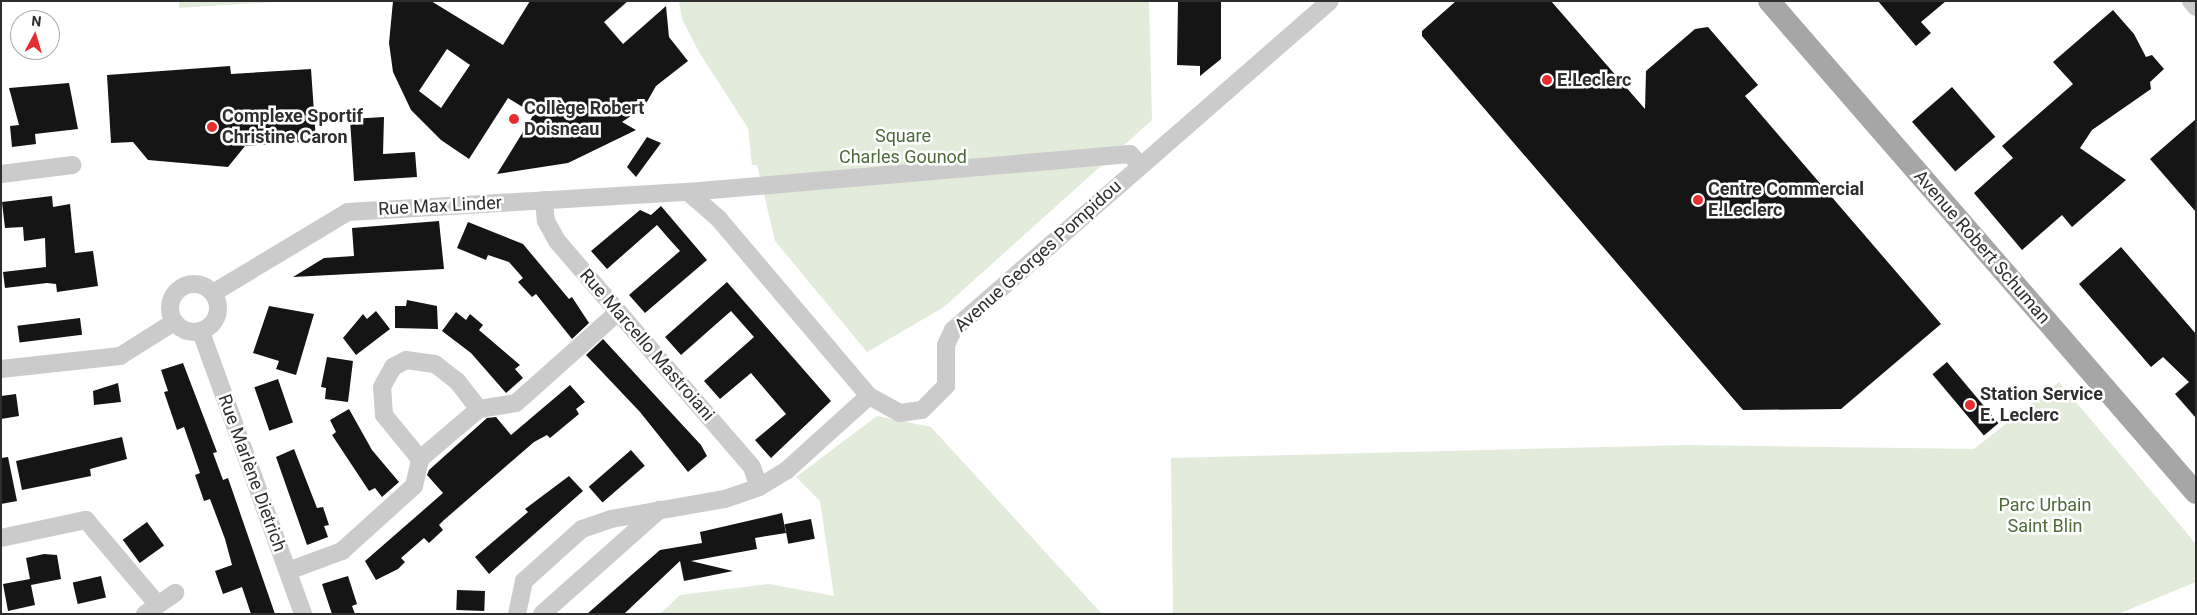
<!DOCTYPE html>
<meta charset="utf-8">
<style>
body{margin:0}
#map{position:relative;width:2197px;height:615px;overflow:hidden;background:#fff;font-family:Roboto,sans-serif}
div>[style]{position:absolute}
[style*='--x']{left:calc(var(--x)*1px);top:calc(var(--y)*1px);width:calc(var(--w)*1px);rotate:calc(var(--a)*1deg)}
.green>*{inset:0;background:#e3ebdb}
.building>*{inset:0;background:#151515;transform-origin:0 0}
.minor>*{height:18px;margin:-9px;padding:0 9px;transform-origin:9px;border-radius:9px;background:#cbcbcb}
.minor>.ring{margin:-9px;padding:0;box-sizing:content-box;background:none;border:18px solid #cbcbcb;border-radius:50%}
.major>*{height:22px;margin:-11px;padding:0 11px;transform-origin:11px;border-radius:11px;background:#a6a6a6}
.dots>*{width:14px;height:14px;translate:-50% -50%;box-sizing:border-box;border:2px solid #fff;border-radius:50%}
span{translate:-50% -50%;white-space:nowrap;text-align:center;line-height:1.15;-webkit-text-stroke:5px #fff;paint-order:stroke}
.poi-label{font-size:18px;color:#2e2e2e;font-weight:700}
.left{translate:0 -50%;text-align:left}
.park-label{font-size:18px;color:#4d6a3b}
.street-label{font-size:18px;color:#2e2e2e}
.frame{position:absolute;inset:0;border:2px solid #2e2e2e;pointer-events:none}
.north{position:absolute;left:10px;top:10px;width:50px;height:50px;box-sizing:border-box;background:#fff;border:1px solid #ababab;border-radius:50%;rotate:6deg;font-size:14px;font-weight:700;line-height:20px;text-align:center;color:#2e2e2e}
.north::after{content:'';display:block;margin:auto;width:18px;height:22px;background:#e62e2f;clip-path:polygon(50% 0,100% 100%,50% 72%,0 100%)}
</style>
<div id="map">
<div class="green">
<i style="clip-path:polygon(179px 1px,288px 1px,179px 8px)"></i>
<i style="clip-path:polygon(679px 1px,1149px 1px,1152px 120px,944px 307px,867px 352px,775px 241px,757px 165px,752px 165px,748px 128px,699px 52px,682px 19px)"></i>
<i style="clip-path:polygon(2059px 382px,2196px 544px,2196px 582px,2118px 614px,1173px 614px,1171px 458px,1687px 445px,1974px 449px)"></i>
<i style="clip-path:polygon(877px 416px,931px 427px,1102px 614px,660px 614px,680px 595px,769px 584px,834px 596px,820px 501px,796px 477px)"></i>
</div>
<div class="building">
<i style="clip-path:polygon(evenodd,393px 1px,431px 1px,503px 45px,530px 1px,628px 1px,604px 22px,623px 44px,666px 6px,669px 37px,688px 61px,656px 86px,644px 107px,622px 122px,636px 130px,568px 163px,497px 174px,534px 114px,508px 98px,469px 159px,441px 140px,411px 110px,393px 72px,389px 43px,393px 1px,447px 49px,470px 65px,441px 108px,419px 91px,447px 49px)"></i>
<i style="clip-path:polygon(1178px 1px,1221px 1px,1221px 59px,1200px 76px,1200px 66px,1177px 65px)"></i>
<i style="clip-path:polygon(1456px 1px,1551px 1px,1645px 109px,1646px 71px,1695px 29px,1708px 27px,1758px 85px,1745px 96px,1941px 324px,1841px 409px,1743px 410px,1422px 36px,1422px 31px)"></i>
<i style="clip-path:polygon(1878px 1px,1946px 1px,1921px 22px,1931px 33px,1916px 46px)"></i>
<i style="clip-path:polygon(2113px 10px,2134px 34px,2146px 57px,2152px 55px,2164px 69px,2150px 82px,2151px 89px,2092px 130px,2080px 148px,2126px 180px,2072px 227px,2062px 215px,2022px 250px,1974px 193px,2013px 158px,2002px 146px,2073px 84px,2053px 62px)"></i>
<i style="clip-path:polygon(230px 66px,231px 74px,311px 69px,316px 141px,245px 146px,228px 167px,148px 160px,133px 142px,111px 143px,107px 75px)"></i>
<i style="clip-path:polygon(69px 83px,78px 129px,35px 134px,36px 144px,12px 147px,10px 126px,19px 125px,9px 88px)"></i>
<i style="left:1952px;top:87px;width:66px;height:53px;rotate:49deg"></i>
<i style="clip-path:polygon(384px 117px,383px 154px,415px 152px,417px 177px,354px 181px,350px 119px)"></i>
<i style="clip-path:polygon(2196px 119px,2196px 212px,2150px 159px)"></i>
<i style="clip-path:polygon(647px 137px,661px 143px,636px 177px,627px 167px)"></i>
<i style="clip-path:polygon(52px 196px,53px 207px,70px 204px,75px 253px,93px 251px,98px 286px,57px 292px,56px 284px,47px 283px,5px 288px,3px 272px,46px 267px,45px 238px,24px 241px,23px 227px,5px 228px,2px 202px)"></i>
<i style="clip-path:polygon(661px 206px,707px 260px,645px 313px,629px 295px,680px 251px,670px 240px,657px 225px,607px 269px,591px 251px,640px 210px,651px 215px)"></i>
<i style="clip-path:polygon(439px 221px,444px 269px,293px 277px,324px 258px,354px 256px,352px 228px)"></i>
<i style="clip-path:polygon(468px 222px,523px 244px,569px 299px,572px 297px,589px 323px,572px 339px,536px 294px,532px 297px,518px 282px,523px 278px,509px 262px,488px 255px,486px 260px,457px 248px)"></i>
<i style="clip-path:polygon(2121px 247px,2196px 334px,2196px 418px,2175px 394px,2189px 382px,2163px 357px,2151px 367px,2079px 284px)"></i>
<i style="clip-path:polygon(727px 282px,831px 401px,771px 458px,755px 440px,786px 414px,751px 373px,720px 399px,704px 381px,754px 337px,731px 311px,681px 355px,665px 337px)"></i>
<i style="clip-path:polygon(407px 300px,437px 306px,438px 329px,395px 328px,395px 306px,406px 306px)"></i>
<i style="clip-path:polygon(269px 306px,314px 314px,296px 375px,276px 369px,279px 361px,253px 353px)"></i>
<i style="clip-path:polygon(376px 311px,390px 329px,356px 355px,343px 338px,363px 314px,367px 319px)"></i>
<i style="clip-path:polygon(456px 312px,466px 320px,470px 314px,483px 325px,479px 330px,520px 365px,515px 369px,523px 378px,506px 393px,471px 353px,442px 331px)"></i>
<i style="left:80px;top:318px;width:17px;height:63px;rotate:83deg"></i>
<i style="clip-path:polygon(603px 339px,701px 445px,707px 456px,688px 472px,640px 412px,586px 355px)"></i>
<i style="clip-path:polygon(327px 357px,353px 361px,348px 402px,325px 399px,326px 388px,321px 387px)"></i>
<i style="left:1947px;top:362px;width:80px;height:19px;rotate:50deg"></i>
<i style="clip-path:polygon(183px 363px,217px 452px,213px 453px,223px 480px,228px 478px,275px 614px,251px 614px,242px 587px,223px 594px,215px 571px,232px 565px,225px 539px,210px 499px,204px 501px,195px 475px,200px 473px,184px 427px,177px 430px,164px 392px,168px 391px,161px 370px)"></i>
<i style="left:278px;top:379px;width:46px;height:25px;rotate:71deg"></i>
<i style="clip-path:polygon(118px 383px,121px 402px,94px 405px,93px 391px)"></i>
<i style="clip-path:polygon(570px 385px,585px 402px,576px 409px,579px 414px,550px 438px,547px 435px,534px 442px,444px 520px,439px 525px,443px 530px,429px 543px,424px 538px,401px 558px,405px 562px,398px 569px,376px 580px,365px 561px,443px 493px,427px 475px,429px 470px,487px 418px,496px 417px,511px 435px)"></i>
<i style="clip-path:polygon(16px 394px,19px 416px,1px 419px,1px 396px)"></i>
<i style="clip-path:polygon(349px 409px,372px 450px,399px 482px,382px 497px,375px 488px,369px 491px,332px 435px,336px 432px,330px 420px)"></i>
<i style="clip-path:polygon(122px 437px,127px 459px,90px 469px,91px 476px,22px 490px,16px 461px)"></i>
<i style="clip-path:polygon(294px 449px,317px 508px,323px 507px,329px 525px,324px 526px,328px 537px,307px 545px,276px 457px)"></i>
<i style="left:631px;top:450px;width:21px;height:56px;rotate:49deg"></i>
<i style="clip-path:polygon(8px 457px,17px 501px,1px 504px,1px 458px)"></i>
<i style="clip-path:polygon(569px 476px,583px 491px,489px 574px,475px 557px,528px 512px,525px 509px)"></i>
<i style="clip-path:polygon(782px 513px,786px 533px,755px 538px,757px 549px,691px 561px,733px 571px,684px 581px,680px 561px,624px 614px,587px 614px,660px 550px,702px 543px,700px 532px)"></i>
<i style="left:811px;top:519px;width:20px;height:27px;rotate:79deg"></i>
<i style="left:147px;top:522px;width:29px;height:30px;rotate:54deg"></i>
<i style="clip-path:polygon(44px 554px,57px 555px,61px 579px,31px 585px,35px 605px,8px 611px,3px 584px,30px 579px,26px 558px)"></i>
<i style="left:101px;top:576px;width:22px;height:29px;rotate:77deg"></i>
<i style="clip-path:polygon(348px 576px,357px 604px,352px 606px,355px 614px,332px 614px,322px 584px)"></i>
<i style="left:457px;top:590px;width:28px;height:20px;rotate:2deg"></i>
</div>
<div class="minor">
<i style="--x:2191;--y:1;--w:8;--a:50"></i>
<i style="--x:1;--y:174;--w:72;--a:-7.2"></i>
<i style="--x:688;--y:192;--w:40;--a:41"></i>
<i style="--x:718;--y:218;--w:233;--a:49.7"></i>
<i style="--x:869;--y:396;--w:35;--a:29"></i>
<i style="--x:900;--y:413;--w:22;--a:-8"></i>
<i style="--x:922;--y:410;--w:34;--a:-45"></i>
<i style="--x:946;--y:386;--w:41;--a:-90"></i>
<i style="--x:946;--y:345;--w:17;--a:-65"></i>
<i style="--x:953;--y:330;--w:500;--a:-41.11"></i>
<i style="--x:544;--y:200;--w:21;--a:85"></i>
<i style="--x:546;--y:221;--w:23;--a:61"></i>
<i style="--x:557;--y:241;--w:298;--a:49.2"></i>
<i style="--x:752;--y:467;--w:21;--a:71"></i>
<i class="ring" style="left:170px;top:284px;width:30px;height:30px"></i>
<i style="--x:213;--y:293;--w:157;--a:-31"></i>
<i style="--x:348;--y:212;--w:341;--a:-3.4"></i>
<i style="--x:688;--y:192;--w:444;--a:-4.9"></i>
<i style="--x:1130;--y:154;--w:15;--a:48"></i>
<i style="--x:201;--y:332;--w:300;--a:70.1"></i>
<i style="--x:1;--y:369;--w:120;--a:-6.2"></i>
<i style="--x:120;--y:356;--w:64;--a:-32.2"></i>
<i style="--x:479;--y:409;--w:37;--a:-9"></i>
<i style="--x:516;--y:403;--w:137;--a:-41.7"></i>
<i style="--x:420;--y:459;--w:57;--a:-129.3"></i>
<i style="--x:384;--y:415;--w:28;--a:-94"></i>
<i style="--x:382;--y:387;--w:23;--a:-61"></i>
<i style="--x:393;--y:367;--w:15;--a:-28"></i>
<i style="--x:406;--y:360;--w:29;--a:8"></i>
<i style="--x:435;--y:364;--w:28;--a:38"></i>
<i style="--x:457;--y:381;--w:36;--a:52"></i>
<i style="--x:1;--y:538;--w:87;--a:-12"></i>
<i style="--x:86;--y:520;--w:111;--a:49.7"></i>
<i style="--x:288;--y:571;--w:58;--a:-20.3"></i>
<i style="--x:342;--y:551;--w:97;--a:-42.1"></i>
<i style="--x:414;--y:486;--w:28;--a:-77"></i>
<i style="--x:420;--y:459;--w:77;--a:-40.3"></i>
<i style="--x:145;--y:614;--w:37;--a:-35"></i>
<i style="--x:517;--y:614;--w:34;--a:-78"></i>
<i style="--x:524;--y:581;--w:78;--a:-41.9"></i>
<i style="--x:582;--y:529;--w:31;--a:-19"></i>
<i style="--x:611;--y:519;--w:116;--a:-10"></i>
<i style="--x:725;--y:499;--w:36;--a:-19"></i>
<i style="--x:759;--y:487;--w:33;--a:-31"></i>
<i style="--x:787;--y:470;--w:110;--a:-42.1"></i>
<i style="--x:542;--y:614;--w:157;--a:-41.6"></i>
</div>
<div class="major">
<i style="--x:1769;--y:1;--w:651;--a:49.05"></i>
</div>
<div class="dots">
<i style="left:1547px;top:80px;background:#e62e2f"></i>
<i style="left:514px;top:119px;background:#e62e2f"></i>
<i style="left:212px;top:127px;background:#e62e2f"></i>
<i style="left:1698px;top:200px;background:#e62e2f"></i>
<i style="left:1970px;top:405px;background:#e62e2f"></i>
</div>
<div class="poi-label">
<span class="left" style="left:1557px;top:80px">E.Leclerc</span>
<span class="left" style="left:524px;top:119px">Collège Robert<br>Doisneau</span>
<span class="left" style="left:222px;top:127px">Complexe Sportif<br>Christine Caron</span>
<span class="left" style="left:1708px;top:200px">Centre Commercial<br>E.Leclerc</span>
<span class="left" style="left:1980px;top:405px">Station Service<br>E. Leclerc</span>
</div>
<div class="park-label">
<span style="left:903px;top:147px">Square<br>Charles Gounod</span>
<span style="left:2045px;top:516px">Parc Urbain<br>Saint Blin</span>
</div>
<div class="street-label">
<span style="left:440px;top:206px;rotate:-3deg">Rue Max Linder</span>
<span style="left:1982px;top:247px;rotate:49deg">Avenue Robert Schuman</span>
<span style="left:1038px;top:256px;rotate:-42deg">Avenue Georges Pompidou</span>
<span style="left:647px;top:345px;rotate:49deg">Rue Marcello Mastroiani</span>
<span style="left:252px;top:473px;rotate:70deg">Rue Marlène Dietrich</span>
</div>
<div class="frame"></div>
<div class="north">N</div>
</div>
